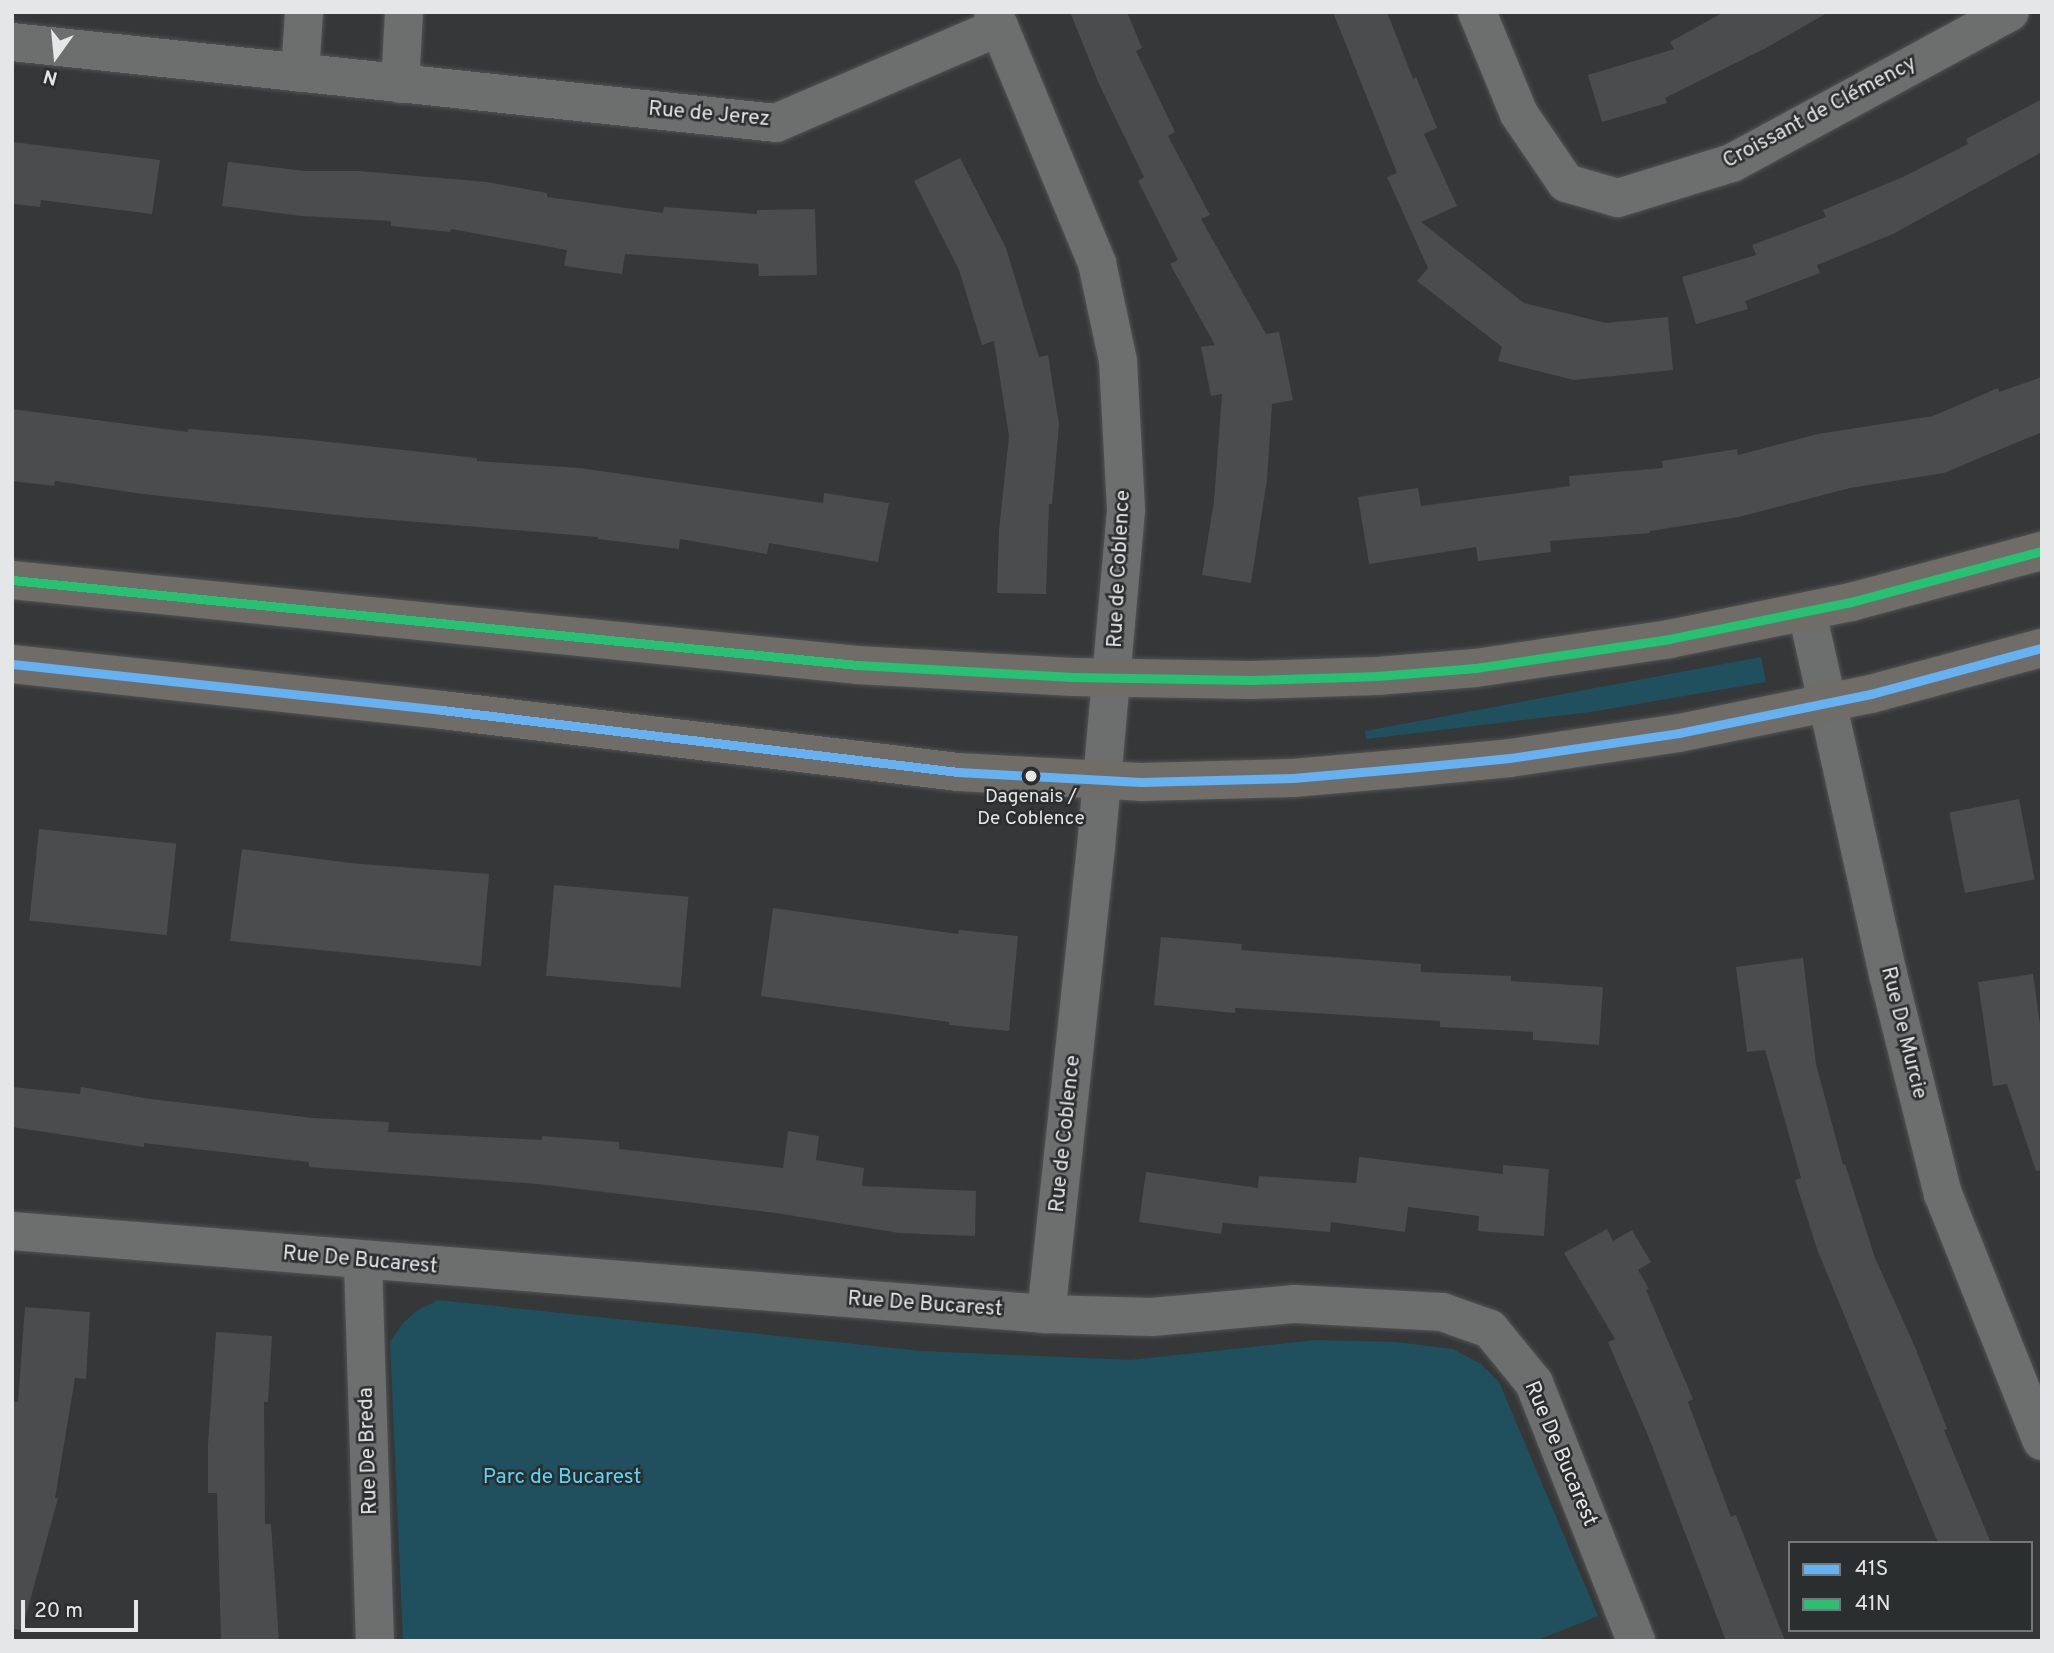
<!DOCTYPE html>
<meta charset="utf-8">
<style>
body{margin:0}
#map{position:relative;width:2054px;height:1653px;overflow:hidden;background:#363738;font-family:Overpass,sans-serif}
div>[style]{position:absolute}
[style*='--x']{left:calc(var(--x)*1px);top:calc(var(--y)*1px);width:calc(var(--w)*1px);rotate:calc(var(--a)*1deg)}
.green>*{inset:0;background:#20505d}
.building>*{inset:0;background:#4b4c4d;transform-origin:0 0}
.roads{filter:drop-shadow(0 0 2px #515354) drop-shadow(0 0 2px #515354)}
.minor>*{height:38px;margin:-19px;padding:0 19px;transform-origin:19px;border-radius:19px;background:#6d6e6e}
.major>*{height:38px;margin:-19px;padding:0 19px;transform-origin:19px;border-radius:19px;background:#706d69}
.bus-1>*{height:9px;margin:-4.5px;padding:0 4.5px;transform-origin:4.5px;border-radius:4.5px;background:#66b1f2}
.bus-2>*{height:9px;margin:-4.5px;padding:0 4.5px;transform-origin:4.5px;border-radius:4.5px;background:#26c172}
.dots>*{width:19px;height:19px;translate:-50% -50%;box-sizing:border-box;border:4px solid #2a2e2f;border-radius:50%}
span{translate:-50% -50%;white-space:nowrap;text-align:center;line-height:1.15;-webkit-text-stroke:5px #2a2e2f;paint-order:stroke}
.bus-label{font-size:19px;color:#e4e6e7}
.street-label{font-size:21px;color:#e4e6e7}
.park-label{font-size:21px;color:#5bd6f8}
.frame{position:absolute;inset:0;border:14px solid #e4e6e7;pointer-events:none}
.legend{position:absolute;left:1788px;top:1541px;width:245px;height:91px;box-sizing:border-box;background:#2a2e2f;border:2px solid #747879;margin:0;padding:9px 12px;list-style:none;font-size:21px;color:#e4e6e7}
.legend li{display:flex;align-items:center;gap:14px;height:35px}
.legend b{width:35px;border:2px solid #747879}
.north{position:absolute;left:21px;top:21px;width:70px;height:70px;-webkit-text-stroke:5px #2a2e2f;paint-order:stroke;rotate:195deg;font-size:19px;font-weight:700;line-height:28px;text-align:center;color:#e4e6e7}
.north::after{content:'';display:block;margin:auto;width:24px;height:32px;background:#e4e6e7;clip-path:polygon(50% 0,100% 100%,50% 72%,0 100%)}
.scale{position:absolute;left:21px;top:1600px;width:117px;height:32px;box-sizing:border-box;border:4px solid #e4e6e7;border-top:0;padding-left:9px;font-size:21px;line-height:24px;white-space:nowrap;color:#e4e6e7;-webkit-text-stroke:5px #2a2e2f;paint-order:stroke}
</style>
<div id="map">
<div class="green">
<i style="clip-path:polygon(1761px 657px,1766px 682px,1591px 712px,1366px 739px,1365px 731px)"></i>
<i style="clip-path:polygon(438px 1300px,922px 1351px,1130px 1360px,1316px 1340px,1396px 1342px,1453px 1349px,1481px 1364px,1499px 1382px,1598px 1616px,1535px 1641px,403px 1641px,390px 1342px,403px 1323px,418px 1310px)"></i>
</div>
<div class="building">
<i style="clip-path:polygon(1070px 12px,1127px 12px,1142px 48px,1136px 51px,1175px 132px,1168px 136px,1210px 215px,1201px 219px,1266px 334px,1279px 332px,1293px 400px,1272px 404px,1267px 480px,1251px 583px,1202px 575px,1214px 501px,1222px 394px,1211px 396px,1201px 347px,1215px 345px,1170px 264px,1178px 260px,1138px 181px,1144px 177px,1099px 84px)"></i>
<i style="clip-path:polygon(1333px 12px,1387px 12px,1413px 79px,1416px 77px,1437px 128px,1424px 134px,1457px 206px,1421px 222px,1524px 303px,1606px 323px,1668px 317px,1673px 370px,1574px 380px,1498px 361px,1502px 347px,1417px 281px,1428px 268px,1387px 177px,1397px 173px)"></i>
<i style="clip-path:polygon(1724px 12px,1829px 12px,1764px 49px,1665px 98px,1667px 103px,1602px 122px,1588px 75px,1674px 49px,1670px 42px)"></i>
<i style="clip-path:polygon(2042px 99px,2042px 152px,1893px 234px,1817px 265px,1820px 273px,1745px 301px,1748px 309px,1696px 324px,1682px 277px,1756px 255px,1752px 245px,1826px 217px,1823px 210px,1903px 177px,1968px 144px,1966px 139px)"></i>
<i style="clip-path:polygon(12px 142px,160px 160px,152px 214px,41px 200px,40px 207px,12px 204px)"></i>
<i style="clip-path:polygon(960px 158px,1006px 248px,1039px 357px,1048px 355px,1059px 424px,1052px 504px,1049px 504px,1046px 594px,997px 593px,999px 530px,1009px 436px,994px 341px,982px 345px,959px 270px,914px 181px)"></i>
<i style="clip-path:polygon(228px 162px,305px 171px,359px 171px,487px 182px,547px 193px,547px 197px,663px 213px,664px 207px,757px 214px,757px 210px,815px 209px,817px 275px,759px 276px,758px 264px,625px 254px,622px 274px,564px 266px,567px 250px,451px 229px,450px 232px,391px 226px,391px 221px,301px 216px,222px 206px)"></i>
<i style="clip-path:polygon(2042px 377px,2042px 432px,1944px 473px,1850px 488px,1739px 517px,1650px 531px,1650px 533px,1550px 541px,1551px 552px,1478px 561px,1476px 547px,1369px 564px,1358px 497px,1418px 488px,1421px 506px,1570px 486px,1569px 476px,1663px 468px,1662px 461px,1737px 449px,1738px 455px,1818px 434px,1933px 416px,1998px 388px,1999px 392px)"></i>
<i style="clip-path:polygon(12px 409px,188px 432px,188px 429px,302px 439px,477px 458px,477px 461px,580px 468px,823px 503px,824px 493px,889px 503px,878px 562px,769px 543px,767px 554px,680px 539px,679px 549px,598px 539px,598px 537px,357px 517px,143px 494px,55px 481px,54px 486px,12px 481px)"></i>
<i style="left:2019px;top:799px;width:82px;height:71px;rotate:79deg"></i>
<i style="left:39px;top:829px;width:138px;height:92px;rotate:6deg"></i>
<i style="clip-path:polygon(242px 849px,350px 863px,489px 874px,481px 966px,230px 941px)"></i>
<i style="left:554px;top:885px;width:135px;height:91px;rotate:5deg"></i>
<i style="clip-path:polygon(773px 908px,958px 934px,959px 930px,1018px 936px,1009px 1031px,949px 1025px,949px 1022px,761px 996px)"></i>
<i style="clip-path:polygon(1161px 937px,1242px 944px,1241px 950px,1421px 964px,1421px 972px,1511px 976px,1511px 981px,1603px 987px,1599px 1045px,1533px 1040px,1533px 1032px,1440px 1027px,1440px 1021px,1235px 1008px,1235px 1013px,1154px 1005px)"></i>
<i style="clip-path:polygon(1803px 958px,1816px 1064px,1843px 1165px,1845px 1164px,1875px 1258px,1915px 1347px,1947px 1429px,1944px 1430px,1991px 1543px,1938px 1543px,1817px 1249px,1795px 1180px,1801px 1178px,1765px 1050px,1747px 1052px,1736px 967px)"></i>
<i style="clip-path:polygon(2033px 974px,2042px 1039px,2042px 1170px,2036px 1171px,2007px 1084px,1993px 1086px,1978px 982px)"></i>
<i style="clip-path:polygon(12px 1087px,80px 1094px,81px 1087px,150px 1099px,313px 1118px,389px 1122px,388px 1132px,542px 1140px,542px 1136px,619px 1142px,619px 1149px,783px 1168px,788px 1131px,819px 1136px,816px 1160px,864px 1168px,862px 1186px,976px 1191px,975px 1236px,899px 1233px,776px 1213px,538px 1184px,309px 1167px,309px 1162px,144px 1143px,144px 1147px,12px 1127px)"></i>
<i style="clip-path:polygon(1359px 1157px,1503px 1174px,1503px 1165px,1549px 1169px,1544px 1236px,1478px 1231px,1479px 1216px,1408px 1207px,1405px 1232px,1331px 1222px,1330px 1232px,1223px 1223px,1221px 1234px,1139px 1222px,1146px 1172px,1258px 1188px,1259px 1176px,1356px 1183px)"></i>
<i style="clip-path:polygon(1607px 1229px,1613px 1241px,1632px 1230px,1651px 1262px,1638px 1270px,1649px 1289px,1646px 1290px,1693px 1399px,1688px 1402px,1731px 1517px,1736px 1515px,1785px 1641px,1726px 1641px,1649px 1438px,1608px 1342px,1615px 1339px,1564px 1253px)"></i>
<i style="clip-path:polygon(25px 1307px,90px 1312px,86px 1379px,75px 1378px,55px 1498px,58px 1498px,22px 1630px,12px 1629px,12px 1402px,18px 1402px)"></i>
<i style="clip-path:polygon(216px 1332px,272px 1336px,268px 1402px,264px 1402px,265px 1524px,271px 1524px,279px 1641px,221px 1641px,217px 1493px,208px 1493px,208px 1444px)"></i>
</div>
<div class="roads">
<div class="minor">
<i style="--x:993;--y:12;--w:272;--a:67.5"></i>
<i style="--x:1097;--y:263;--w:100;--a:77.9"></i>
<i style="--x:1118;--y:361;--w:150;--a:86.9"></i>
<i style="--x:1126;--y:511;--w:337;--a:95.1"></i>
<i style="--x:1096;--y:847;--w:470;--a:96.1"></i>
<i style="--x:1477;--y:12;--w:110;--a:67.6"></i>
<i style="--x:1519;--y:114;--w:83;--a:55.7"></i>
<i style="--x:1566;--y:183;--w:54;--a:16.1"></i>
<i style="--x:1618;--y:198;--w:119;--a:-17.1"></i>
<i style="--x:1732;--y:163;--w:316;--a:-28.5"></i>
<i style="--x:12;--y:42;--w:768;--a:6.05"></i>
<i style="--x:776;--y:123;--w:243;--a:-23.3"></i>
<i style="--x:300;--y:73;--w:61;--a:-86.2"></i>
<i style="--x:400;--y:84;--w:72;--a:-86.8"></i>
<i style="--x:1807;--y:612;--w:371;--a:77.4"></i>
<i style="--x:1888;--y:974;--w:227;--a:76"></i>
<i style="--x:1943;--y:1194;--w:266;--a:68.2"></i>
<i style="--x:12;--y:1231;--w:1037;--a:4.59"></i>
<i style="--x:1046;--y:1314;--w:106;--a:1.6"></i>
<i style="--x:1152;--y:1317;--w:144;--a:-5.2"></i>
<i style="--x:1295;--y:1304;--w:147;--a:3.1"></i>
<i style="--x:1442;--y:1312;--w:51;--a:19.5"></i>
<i style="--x:1490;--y:1329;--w:70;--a:50.8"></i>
<i style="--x:1534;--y:1383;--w:277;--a:68.4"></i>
<i style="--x:363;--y:1262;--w:379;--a:88.2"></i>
</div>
<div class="major">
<i style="--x:12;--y:580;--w:849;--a:5.74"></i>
<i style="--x:857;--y:665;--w:216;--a:3.2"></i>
<i style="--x:1073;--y:677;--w:178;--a:1"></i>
<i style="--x:1251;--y:680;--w:126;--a:-1.8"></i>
<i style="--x:1377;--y:676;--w:99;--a:-4.6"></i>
<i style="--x:1476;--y:668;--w:195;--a:-8.5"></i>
<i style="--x:1669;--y:639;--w:186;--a:-11.5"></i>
<i style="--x:1851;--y:602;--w:198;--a:-15"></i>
<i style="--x:12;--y:664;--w:432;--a:6.1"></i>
<i style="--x:442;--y:710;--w:520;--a:6.85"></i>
<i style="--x:958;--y:772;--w:183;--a:3.1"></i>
<i style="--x:1141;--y:782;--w:152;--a:-1.5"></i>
<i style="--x:1293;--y:778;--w:115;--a:-5"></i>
<i style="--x:1408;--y:768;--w:102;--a:-5.6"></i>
<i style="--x:1510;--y:758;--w:171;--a:-8.4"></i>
<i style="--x:1679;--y:733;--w:196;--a:-11.5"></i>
<i style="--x:1871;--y:694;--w:177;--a:-15.1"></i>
</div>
</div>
<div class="bus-1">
<i style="--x:12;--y:664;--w:432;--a:6.1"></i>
<i style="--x:442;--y:710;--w:520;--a:6.85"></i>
<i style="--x:958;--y:772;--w:183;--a:3.1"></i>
<i style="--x:1141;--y:782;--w:152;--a:-1.5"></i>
<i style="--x:1293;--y:778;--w:115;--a:-5"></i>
<i style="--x:1408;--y:768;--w:102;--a:-5.6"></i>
<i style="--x:1510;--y:758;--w:171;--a:-8.4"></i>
<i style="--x:1679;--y:733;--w:196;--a:-11.5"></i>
<i style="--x:1871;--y:694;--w:177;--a:-15.1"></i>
</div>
<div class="bus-2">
<i style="--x:12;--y:580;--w:849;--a:5.74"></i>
<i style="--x:857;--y:665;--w:216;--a:3.2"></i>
<i style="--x:1073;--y:677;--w:178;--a:1"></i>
<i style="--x:1251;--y:680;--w:126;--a:-1.8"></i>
<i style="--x:1377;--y:676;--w:99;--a:-4.6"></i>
<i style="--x:1476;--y:668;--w:195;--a:-8.5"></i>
<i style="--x:1669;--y:639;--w:186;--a:-11.5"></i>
<i style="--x:1851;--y:602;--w:198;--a:-15"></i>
</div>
<div class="dots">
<i style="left:1031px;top:776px;background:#e4e6e7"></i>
</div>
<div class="bus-label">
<span style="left:1031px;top:809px">Dagenais /<br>De Coblence</span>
</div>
<div class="street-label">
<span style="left:1820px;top:113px;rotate:-28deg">Croissant de Clémency</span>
<span style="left:709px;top:115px;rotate:5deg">Rue de Jerez</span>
<span style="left:1120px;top:569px;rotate:-87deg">Rue de Coblence</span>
<span style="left:1903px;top:1033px;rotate:76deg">Rue De Murcie</span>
<span style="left:1066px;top:1134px;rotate:-84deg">Rue de Coblence</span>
<span style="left:360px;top:1261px;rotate:5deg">Rue De Bucarest</span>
<span style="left:925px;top:1305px;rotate:4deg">Rue De Bucarest</span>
<span style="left:369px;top:1451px;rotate:-92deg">Rue De Breda</span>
<span style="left:1560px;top:1454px;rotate:67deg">Rue De Bucarest</span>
</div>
<div class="park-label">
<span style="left:562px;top:1478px">Parc de Bucarest</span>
</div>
<div class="frame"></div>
<ul class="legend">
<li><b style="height:9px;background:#66b1f2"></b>41S</li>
<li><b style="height:9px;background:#26c172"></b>41N</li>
</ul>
<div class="north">N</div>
<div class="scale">20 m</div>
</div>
